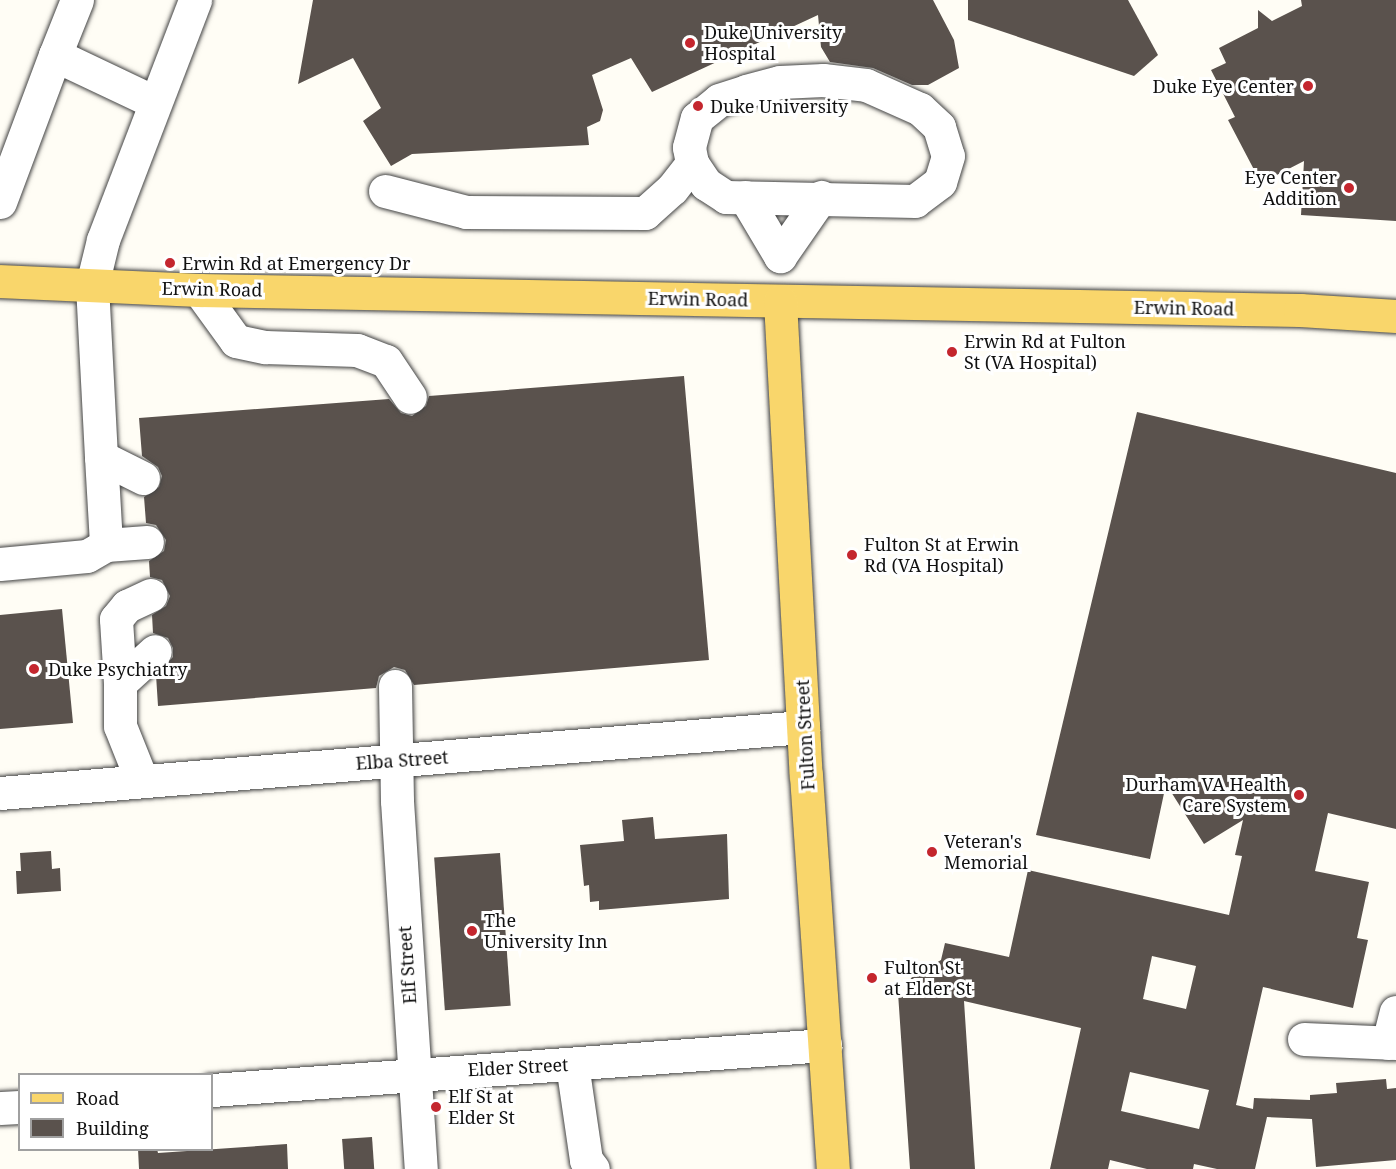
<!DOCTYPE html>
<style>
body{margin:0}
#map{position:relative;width:1396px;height:1169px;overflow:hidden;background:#fffdf5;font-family:"Noto Serif",serif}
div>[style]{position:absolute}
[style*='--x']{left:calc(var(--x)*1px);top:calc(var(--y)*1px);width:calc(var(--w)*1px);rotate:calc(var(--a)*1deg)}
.building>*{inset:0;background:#5a524d;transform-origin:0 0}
.roads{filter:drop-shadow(0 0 2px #444) drop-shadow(0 0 2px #444)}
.minor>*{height:33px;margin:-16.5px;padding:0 16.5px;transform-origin:16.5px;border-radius:16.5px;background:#fff}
.major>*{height:33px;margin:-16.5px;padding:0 16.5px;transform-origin:16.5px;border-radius:16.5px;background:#f9d66b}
.dots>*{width:16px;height:16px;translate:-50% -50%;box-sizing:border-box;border:3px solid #fff;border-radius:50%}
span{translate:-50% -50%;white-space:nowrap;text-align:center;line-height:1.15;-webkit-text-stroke:6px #fff;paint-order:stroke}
.poi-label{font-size:18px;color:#111}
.left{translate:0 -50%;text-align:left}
.right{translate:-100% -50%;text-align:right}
.street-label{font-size:18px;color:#111}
.legend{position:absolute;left:18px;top:1073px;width:195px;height:78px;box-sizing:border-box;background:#fff;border:2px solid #a0a0a0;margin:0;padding:8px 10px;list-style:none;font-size:18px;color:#111}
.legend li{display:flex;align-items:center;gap:12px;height:30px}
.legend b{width:30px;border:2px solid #a0a0a0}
</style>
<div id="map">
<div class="building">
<i style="clip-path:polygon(313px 0,933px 0,954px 40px,959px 68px,928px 85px,912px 85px,873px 68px,830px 62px,821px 47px,818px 15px,652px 92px,631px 58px,592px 75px,603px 110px,600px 121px,587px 127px,589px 145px,412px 154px,391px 166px,363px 121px,381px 108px,353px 58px,298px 84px)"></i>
<i style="clip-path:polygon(968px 0,1128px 0,1158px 55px,1134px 76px,968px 20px)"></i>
<i style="clip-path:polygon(1301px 0,1396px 0,1396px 221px,1301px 215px,1304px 161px,1261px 183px,1228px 120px,1235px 117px,1211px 70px,1226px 63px,1219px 48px,1258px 28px,1258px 10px,1272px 21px,1302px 6px)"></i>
<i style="clip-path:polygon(684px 376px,709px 660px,414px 685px,405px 670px,394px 667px,379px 676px,376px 688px,158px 706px,156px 675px,173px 657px,173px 648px,168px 638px,153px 633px,152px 615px,166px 606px,170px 596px,162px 580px,150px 577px,149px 561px,164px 551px,166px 540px,156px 525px,146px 523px,144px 497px,159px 487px,162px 476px,158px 467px,142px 456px,139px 418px,389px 399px,401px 413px,412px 416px,426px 406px,429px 396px)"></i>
<i style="clip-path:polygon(evenodd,1137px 412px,1396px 473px,1396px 829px,1328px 813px,1315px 871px,1369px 882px,1357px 938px,1368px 940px,1353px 1008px,1263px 987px,1236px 1105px,1253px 1109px,1254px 1098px,1310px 1100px,1310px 1095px,1337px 1093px,1336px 1083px,1386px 1079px,1387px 1089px,1396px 1088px,1396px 1160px,1316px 1167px,1312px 1119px,1267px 1117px,1255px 1169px,1217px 1169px,1194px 1164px,1193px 1169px,1147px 1169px,1110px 1160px,1108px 1169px,1050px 1169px,1081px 1028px,964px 1001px,975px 1169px,910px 1169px,898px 993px,907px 992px,911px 978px,941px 960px,945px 943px,1009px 957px,1028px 870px,1229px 915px,1242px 856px,1235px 855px,1243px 820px,1204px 844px,1166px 784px,1150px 859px,1036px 835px,1137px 412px,1152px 956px,1196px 966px,1186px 1009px,1143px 999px,1152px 956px,1137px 412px,1130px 1072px,1209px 1090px,1199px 1129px,1121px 1111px,1130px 1072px)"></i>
<i style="clip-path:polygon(62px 609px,73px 723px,0 729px,0 615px)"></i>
<i style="clip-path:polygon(653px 817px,655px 839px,727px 834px,729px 899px,599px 910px,599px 901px,590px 902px,589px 885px,584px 886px,580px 845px,624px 841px,622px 820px)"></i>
<i style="clip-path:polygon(51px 851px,52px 869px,60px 868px,61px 891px,17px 894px,16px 871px,21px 871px,20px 853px)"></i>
<i style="left:500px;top:853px;width:153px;height:66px;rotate:86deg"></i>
<i style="left:372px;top:1137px;width:32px;height:30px;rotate:86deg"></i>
<i style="clip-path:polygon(287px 1144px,288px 1169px,139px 1169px,138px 1149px,157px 1149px,158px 1153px)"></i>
</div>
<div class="roads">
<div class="minor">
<i style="--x:77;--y:0;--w:59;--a:111.8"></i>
<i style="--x:55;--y:55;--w:110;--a:25.4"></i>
<i style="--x:823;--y:80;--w:43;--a:6.6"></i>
<i style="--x:866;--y:85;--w:59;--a:24"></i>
<i style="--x:920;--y:109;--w:26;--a:43"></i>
<i style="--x:939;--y:127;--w:30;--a:73"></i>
<i style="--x:948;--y:156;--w:27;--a:107"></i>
<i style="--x:940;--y:182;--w:31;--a:143"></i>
<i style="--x:915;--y:201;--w:189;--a:-178.8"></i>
<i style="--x:726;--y:197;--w:24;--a:-147"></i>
<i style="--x:706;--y:184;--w:25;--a:-124"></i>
<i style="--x:692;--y:163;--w:16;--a:-101"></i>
<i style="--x:689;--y:147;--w:30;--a:-75"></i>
<i style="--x:697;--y:118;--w:28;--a:-39"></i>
<i style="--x:719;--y:100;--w:28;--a:-18"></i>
<i style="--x:746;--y:91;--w:35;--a:-15"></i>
<i style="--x:780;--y:82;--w:43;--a:-2.7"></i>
<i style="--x:385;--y:191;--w:84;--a:14.5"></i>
<i style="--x:466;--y:212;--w:179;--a:0.3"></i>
<i style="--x:645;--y:213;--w:36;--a:-42"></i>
<i style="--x:672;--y:189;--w:33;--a:-52"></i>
<i style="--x:745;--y:197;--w:69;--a:59.3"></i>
<i style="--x:780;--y:256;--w:72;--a:-55.2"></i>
<i style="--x:0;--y:202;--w:157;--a:-69.5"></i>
<i style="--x:199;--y:290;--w:63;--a:54"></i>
<i style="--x:236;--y:341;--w:30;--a:12"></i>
<i style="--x:265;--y:347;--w:92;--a:1.9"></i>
<i style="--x:357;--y:350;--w:31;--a:21"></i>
<i style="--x:386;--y:361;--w:43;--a:56.3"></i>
<i style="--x:101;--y:457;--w:88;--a:86.7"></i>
<i style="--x:106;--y:545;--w:41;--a:-4.2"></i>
<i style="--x:143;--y:478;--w:47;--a:-153.4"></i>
<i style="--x:101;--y:457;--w:172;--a:-93"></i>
<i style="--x:92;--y:285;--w:46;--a:-76.3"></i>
<i style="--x:103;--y:240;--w:257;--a:-69"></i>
<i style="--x:0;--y:564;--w:87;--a:-5.3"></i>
<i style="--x:87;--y:556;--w:22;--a:-30"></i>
<i style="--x:120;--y:683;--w:64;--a:-93.6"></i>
<i style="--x:116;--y:619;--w:17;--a:-50"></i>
<i style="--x:127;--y:606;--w:26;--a:-25"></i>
<i style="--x:395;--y:686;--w:115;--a:89"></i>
<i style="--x:397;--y:801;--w:369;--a:86.3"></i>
<i style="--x:142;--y:781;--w:59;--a:-111.8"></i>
<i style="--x:120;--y:726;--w:43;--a:-90"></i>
<i style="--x:120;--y:683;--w:47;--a:-42.4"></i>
<i style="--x:0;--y:793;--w:806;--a:-4.7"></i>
<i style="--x:1304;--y:1039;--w:92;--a:2.5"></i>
<i style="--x:1388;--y:1043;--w:32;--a:-76"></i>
<i style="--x:572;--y:1064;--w:97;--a:81.7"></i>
<i style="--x:586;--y:1160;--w:11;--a:52"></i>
<i style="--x:212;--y:1090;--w:615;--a:-4.2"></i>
<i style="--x:0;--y:1108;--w:20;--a:-3"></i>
</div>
<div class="major">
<i style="--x:0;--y:281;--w:199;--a:2.6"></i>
<i style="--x:199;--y:290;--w:1101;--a:1.04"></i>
<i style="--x:1300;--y:310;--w:96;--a:3.6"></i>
<i style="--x:780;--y:301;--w:475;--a:86.9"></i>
<i style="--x:806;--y:775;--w:395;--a:86.1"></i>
</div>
</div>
<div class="dots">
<i style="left:690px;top:43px;background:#c4262e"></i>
<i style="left:1308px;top:86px;background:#c4262e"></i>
<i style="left:698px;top:106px;background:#c4262e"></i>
<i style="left:1349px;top:188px;background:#c4262e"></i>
<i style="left:170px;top:263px;background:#c4262e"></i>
<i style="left:952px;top:352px;background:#c4262e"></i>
<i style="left:852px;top:555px;background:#c4262e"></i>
<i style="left:34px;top:669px;background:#c4262e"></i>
<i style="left:1299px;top:795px;background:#c4262e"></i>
<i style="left:932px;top:852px;background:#c4262e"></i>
<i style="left:472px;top:931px;background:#c4262e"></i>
<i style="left:872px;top:978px;background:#c4262e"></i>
<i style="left:436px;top:1107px;background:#c4262e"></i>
</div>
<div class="poi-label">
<span class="left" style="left:704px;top:43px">Duke University<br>Hospital</span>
<span class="right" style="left:1294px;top:86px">Duke Eye Center</span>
<span class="left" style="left:710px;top:106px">Duke University</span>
<span class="right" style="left:1337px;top:188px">Eye Center<br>Addition</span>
<span class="left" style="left:182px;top:263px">Erwin Rd at Emergency Dr</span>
<span class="left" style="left:964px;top:352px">Erwin Rd at Fulton<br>St (VA Hospital)</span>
<span class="left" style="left:864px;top:555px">Fulton St at Erwin<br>Rd (VA Hospital)</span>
<span class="left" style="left:48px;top:669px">Duke Psychiatry</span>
<span class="right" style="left:1287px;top:795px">Durham VA Health<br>Care System</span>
<span class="left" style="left:944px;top:852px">Veteran's<br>Memorial</span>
<span class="left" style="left:484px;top:931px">The<br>University Inn</span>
<span class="left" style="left:884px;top:978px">Fulton St<br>at Elder St</span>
<span class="left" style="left:448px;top:1107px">Elf St at<br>Elder St</span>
</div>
<div class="street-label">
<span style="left:212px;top:289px;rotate:1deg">Erwin Road</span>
<span style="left:698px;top:299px;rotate:1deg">Erwin Road</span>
<span style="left:1184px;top:308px;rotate:1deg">Erwin Road</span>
<span style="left:805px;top:735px;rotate:-93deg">Fulton Street</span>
<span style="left:402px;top:760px;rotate:-4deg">Elba Street</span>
<span style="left:407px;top:965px;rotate:-94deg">Elf Street</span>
<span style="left:518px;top:1067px;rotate:-3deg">Elder Street</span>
</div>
<ul class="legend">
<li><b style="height:8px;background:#f9d66b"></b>Road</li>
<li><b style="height:16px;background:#5a524d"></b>Building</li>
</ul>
</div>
